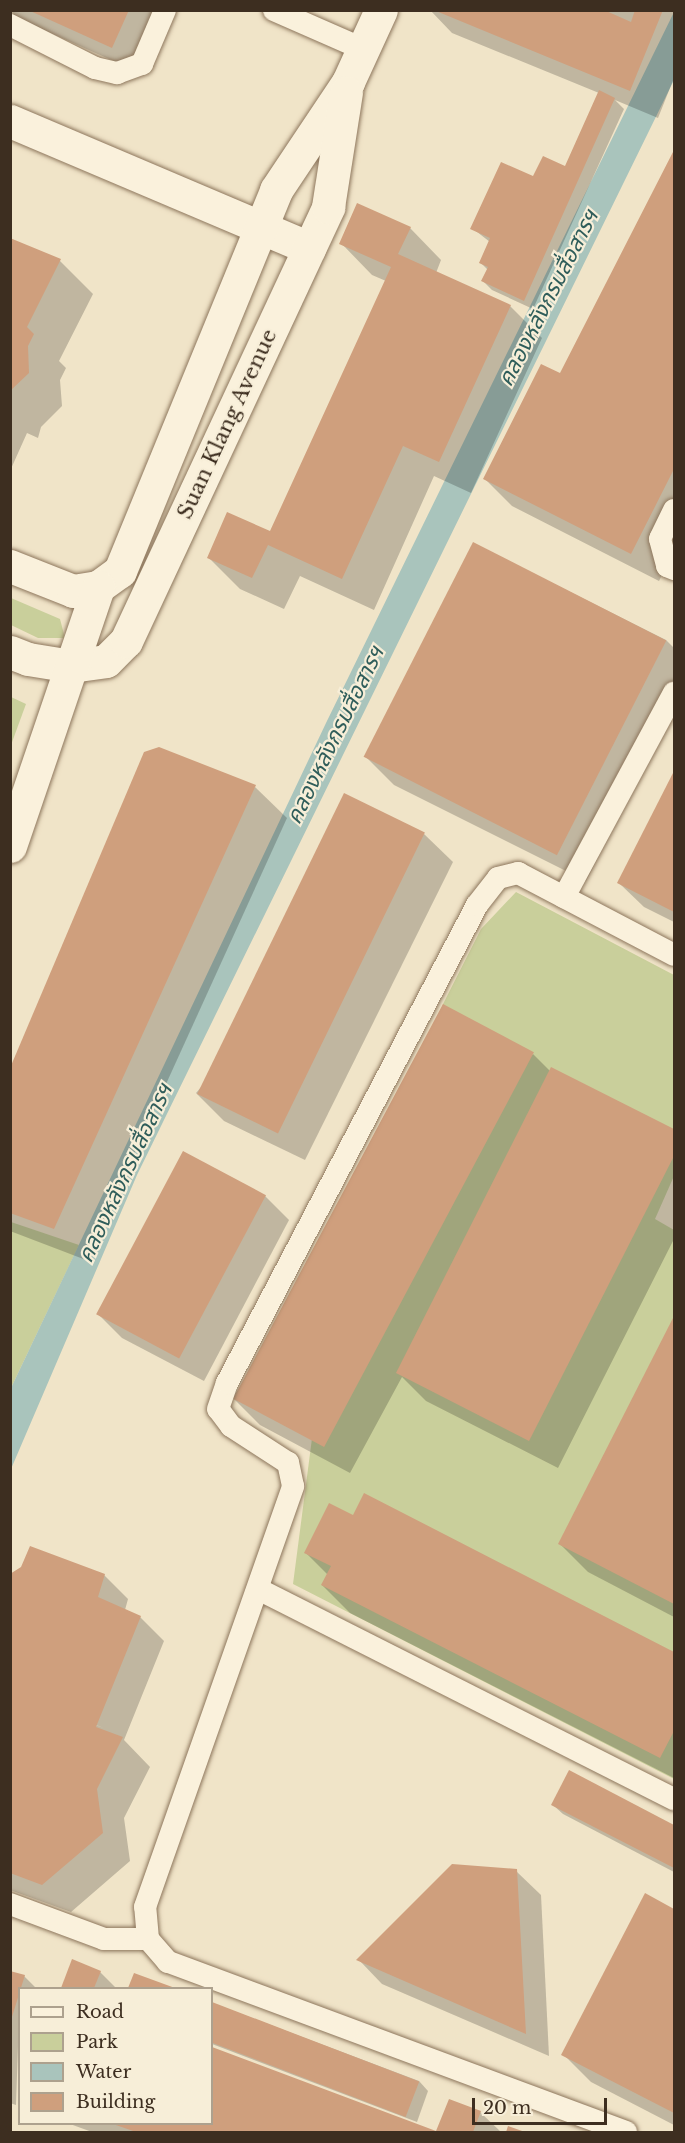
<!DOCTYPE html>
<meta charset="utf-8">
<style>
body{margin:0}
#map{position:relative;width:685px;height:2143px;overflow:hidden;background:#f0e4c8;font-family:"Libre Baskerville","Noto Sans Thai",serif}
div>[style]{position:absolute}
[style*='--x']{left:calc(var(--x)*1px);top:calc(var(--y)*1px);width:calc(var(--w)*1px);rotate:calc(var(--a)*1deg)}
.green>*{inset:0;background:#c9cf9b}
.water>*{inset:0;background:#a9c4bc}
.shadow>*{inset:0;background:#0003}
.building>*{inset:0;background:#cf9f7d;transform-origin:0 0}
.roads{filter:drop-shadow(0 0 2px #8d765c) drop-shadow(0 0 2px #8d765c)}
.lane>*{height:22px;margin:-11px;padding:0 11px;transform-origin:11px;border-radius:11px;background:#faf1dc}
.street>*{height:33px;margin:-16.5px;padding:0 16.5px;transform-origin:16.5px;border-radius:16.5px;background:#faf1dc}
span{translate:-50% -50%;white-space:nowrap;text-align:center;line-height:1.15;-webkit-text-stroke:4.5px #f7eed8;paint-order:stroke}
.street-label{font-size:21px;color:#3d2e20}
.water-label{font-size:22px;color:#2f5d5a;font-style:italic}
.frame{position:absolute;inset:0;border:12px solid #3d2e20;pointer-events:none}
.legend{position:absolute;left:18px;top:1987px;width:195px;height:138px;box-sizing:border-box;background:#f7eed8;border:2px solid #ada18e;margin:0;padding:8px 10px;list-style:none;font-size:18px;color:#3d2e20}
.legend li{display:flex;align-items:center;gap:12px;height:30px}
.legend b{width:30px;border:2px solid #ada18e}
.scale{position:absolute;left:472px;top:2098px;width:135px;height:27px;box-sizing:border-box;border:3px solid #3d2e20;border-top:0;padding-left:8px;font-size:18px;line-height:21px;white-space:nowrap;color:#3d2e20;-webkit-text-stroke:4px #f7eed8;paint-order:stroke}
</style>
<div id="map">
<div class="green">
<i style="clip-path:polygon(11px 598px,60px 619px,65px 638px,38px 638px,11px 625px)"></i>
<i style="clip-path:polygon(11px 697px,26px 704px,11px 745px)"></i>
<i style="clip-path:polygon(516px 892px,674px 975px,674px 1176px,655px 1219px,674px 1230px,674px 1779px,293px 1584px,317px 1400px,443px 1004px,481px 929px)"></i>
<i style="clip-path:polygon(11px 1222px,79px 1245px,11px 1388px)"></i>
</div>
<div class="water">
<i style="clip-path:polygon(674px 12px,674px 80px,137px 1175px,11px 1469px,11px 1388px,326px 723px)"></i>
</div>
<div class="shadow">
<i style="clip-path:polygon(10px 10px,164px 10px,136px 71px,17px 18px)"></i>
<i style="clip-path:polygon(430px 10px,674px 10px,674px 78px,658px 118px,615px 100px,624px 109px,533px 309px,492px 290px,483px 281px,488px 270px,481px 263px,490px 242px,472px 228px,534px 178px,565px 168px,599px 93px,452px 33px)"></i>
<i style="clip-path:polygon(674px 153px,674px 551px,659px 581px,512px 506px,484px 478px,560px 375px)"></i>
<i style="clip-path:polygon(410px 228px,441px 260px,436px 273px,510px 306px,542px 338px,471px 493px,434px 476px,374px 610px,300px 576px,284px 609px,240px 589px,209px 558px,271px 533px,386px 281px,372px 275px,341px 243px)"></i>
<i style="clip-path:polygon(10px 240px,60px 261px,93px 294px,59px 361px,66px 368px,60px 380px,62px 406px,41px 427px,38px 438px,27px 433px,10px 471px)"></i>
<i style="clip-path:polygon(474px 544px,666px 640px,674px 648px,674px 708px,586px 881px,394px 785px,366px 757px)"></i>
<i style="clip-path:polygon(674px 775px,674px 922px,644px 907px,619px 883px)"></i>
<i style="clip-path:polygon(255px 787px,287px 818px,86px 1260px,10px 1231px,10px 1072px)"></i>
<i style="clip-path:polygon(424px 834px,453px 862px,305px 1160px,224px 1121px,196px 1093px)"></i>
<i style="clip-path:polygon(533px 1054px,551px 1072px,552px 1069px,674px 1130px,674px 1239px,558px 1468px,426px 1401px,402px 1377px,350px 1473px,260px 1425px,232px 1397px)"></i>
<i style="clip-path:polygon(265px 1196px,289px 1220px,204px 1381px,122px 1338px,98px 1314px)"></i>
<i style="clip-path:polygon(674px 1320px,674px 1617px,588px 1572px,560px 1544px)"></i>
<i style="clip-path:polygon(364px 1496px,674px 1654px,674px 1778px,350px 1613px,322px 1585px,328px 1575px,305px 1552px,353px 1517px)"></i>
<i style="clip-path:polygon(104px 1575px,128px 1599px,125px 1610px,140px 1617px,164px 1641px,124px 1740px,150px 1767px,124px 1818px,130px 1861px,71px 1912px,10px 1890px,10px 1696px,104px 1728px,10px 1693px)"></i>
<i style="clip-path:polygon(570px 1772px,674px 1827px,674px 1872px,563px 1814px,553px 1805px)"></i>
<i style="clip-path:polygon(516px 1871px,541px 1895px,549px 2056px,382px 1984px,359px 1960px)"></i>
<i style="clip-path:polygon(645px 1895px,674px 1910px,674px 2125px,591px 2082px,563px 2054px)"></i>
<i style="clip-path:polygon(73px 1961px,100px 1972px,116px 1988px,63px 1988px)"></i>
<i style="clip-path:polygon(10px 1972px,24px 1976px,36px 1988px,20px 1988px,16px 2105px,10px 2103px)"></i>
<i style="clip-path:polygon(135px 1975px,172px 1988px,130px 1988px)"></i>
<i style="clip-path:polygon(212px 2003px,419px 2081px,428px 2091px,417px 2122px,212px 2044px)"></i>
<i style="clip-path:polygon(212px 2049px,436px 2132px,92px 2132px,70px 2124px,212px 2124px)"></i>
<i style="clip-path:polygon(450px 2101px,480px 2112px,501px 2132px,437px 2132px)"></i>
</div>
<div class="building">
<i style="clip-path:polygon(28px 10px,129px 10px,112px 48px)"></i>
<i style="clip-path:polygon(604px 10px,631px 22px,635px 10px,663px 10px,630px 91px,436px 11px)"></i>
<i style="clip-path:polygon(599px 90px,615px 98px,524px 301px,481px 281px,488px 267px,479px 263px,490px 238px,470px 229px,501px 162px,533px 176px,543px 156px,565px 166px)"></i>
<i style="clip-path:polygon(674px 150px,674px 469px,631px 554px,483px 479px,541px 364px,560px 373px)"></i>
<i style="clip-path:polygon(357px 203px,411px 227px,398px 254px,511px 305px,439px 462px,403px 446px,342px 579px,268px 545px,252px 578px,207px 558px,227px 512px,270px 531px,391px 267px,339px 244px)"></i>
<i style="clip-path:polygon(10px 238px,61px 259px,27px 327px,34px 334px,28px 346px,29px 373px,10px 391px)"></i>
<i style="left:473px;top:542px;width:217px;height:241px;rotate:27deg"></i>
<i style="clip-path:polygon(159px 747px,256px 785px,54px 1229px,10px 1213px,10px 1068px,144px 752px)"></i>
<i style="clip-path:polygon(674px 771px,674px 912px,617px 883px)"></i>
<i style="left:344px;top:793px;width:90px;height:335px;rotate:26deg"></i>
<i style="left:443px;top:1004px;width:103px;height:447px;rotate:28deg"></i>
<i style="clip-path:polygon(551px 1067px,674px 1129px,674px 1156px,529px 1441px,396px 1373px)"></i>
<i style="left:183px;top:1151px;width:94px;height:185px;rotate:28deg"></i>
<i style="clip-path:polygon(674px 1316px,674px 1604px,558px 1544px)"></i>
<i style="clip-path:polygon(364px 1493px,674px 1652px,674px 1731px,660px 1758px,321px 1585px,331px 1566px,304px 1553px,329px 1503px,353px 1515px)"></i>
<i style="clip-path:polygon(30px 1546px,105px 1574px,98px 1597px,141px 1616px,96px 1727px,123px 1737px,97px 1789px,103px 1833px,42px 1885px,10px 1873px,10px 1574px,21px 1567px)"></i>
<i style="clip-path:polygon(569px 1770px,674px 1825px,674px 1868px,551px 1805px)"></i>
<i style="clip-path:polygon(452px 1864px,517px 1869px,526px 2034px,356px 1960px)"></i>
<i style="clip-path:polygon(645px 1893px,674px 1909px,674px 2113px,561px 2055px)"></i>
<i style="clip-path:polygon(72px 1959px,101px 1971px,94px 1988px,61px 1988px)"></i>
<i style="clip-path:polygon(10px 1971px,25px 1975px,11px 2020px,10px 2020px)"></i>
<i style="clip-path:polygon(134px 1973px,175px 1988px,128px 1988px)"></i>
<i style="left:212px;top:2002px;width:222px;height:38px;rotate:21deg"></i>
<i style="clip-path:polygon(212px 2047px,436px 2131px,449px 2099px,481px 2111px,473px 2132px,136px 2132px,113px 2124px,212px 2124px)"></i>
<i style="clip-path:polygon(508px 2126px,525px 2132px,506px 2132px)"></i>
</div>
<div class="roads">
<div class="lane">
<i style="--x:274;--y:10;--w:97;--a:23.7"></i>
<i style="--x:10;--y:25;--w:95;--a:26.8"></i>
<i style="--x:95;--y:68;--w:23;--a:13"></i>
<i style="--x:117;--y:73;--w:27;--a:-20"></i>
<i style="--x:142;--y:64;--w:59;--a:-66.9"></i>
<i style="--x:674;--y:510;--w:32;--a:116"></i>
<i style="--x:660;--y:539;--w:28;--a:75"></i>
<i style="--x:667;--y:566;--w:8;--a:23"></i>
<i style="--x:564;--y:897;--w:232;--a:-61.7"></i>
<i style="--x:258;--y:1589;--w:466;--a:26.8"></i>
<i style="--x:10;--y:1904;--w:100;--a:20.4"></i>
<i style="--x:104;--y:1939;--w:44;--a:0"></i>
<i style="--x:626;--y:2132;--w:489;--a:-159.6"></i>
<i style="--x:168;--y:1962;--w:30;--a:-131"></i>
<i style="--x:148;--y:1939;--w:32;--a:-95"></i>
<i style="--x:145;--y:1907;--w:446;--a:-70.6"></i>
<i style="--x:293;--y:1486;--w:24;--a:-102"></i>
<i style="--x:288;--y:1463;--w:68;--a:-147"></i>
<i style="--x:231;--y:1426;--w:21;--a:-127"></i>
<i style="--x:218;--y:1409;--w:28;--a:-71"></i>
<i style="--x:227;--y:1383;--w:539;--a:-62.39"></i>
<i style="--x:477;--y:905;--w:34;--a:-52"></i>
<i style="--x:498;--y:878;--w:21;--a:-14"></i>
<i style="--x:518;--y:873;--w:176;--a:27.7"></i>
</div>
<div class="street">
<i style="--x:10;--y:121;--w:325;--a:23"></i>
<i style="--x:10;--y:566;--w:68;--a:21.6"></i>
<i style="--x:73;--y:591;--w:25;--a:-9"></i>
<i style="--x:98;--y:587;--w:27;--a:-36"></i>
<i style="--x:120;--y:571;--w:412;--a:-67.7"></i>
<i style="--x:276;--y:190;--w:130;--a:-56.3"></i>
<i style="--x:348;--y:82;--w:79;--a:-65.4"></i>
<i style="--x:10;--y:652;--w:19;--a:21"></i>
<i style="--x:28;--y:659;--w:44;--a:9.2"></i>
<i style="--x:71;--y:666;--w:35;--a:-8"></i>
<i style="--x:106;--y:661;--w:28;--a:-45"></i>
<i style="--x:126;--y:641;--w:479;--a:-65"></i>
<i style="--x:328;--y:207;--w:116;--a:-81.1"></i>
<i style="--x:10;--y:846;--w:274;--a:-71.2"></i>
</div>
</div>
<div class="street-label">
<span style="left:227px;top:424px;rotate:-65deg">Suan Klang Avenue</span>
</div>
<div class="water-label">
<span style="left:548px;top:298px;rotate:-63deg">คลองหลังกรมสื่อสารฯ</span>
<span style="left:335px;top:735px;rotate:-64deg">คลองหลังกรมสื่อสารฯ</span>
<span style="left:125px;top:1173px;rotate:-65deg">คลองหลังกรมสื่อสารฯ</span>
</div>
<div class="frame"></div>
<ul class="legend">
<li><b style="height:8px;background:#faf1dc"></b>Road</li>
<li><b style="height:16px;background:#c9cf9b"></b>Park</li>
<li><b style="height:16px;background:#a9c4bc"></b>Water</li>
<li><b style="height:16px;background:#cf9f7d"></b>Building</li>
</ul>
<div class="scale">20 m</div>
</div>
